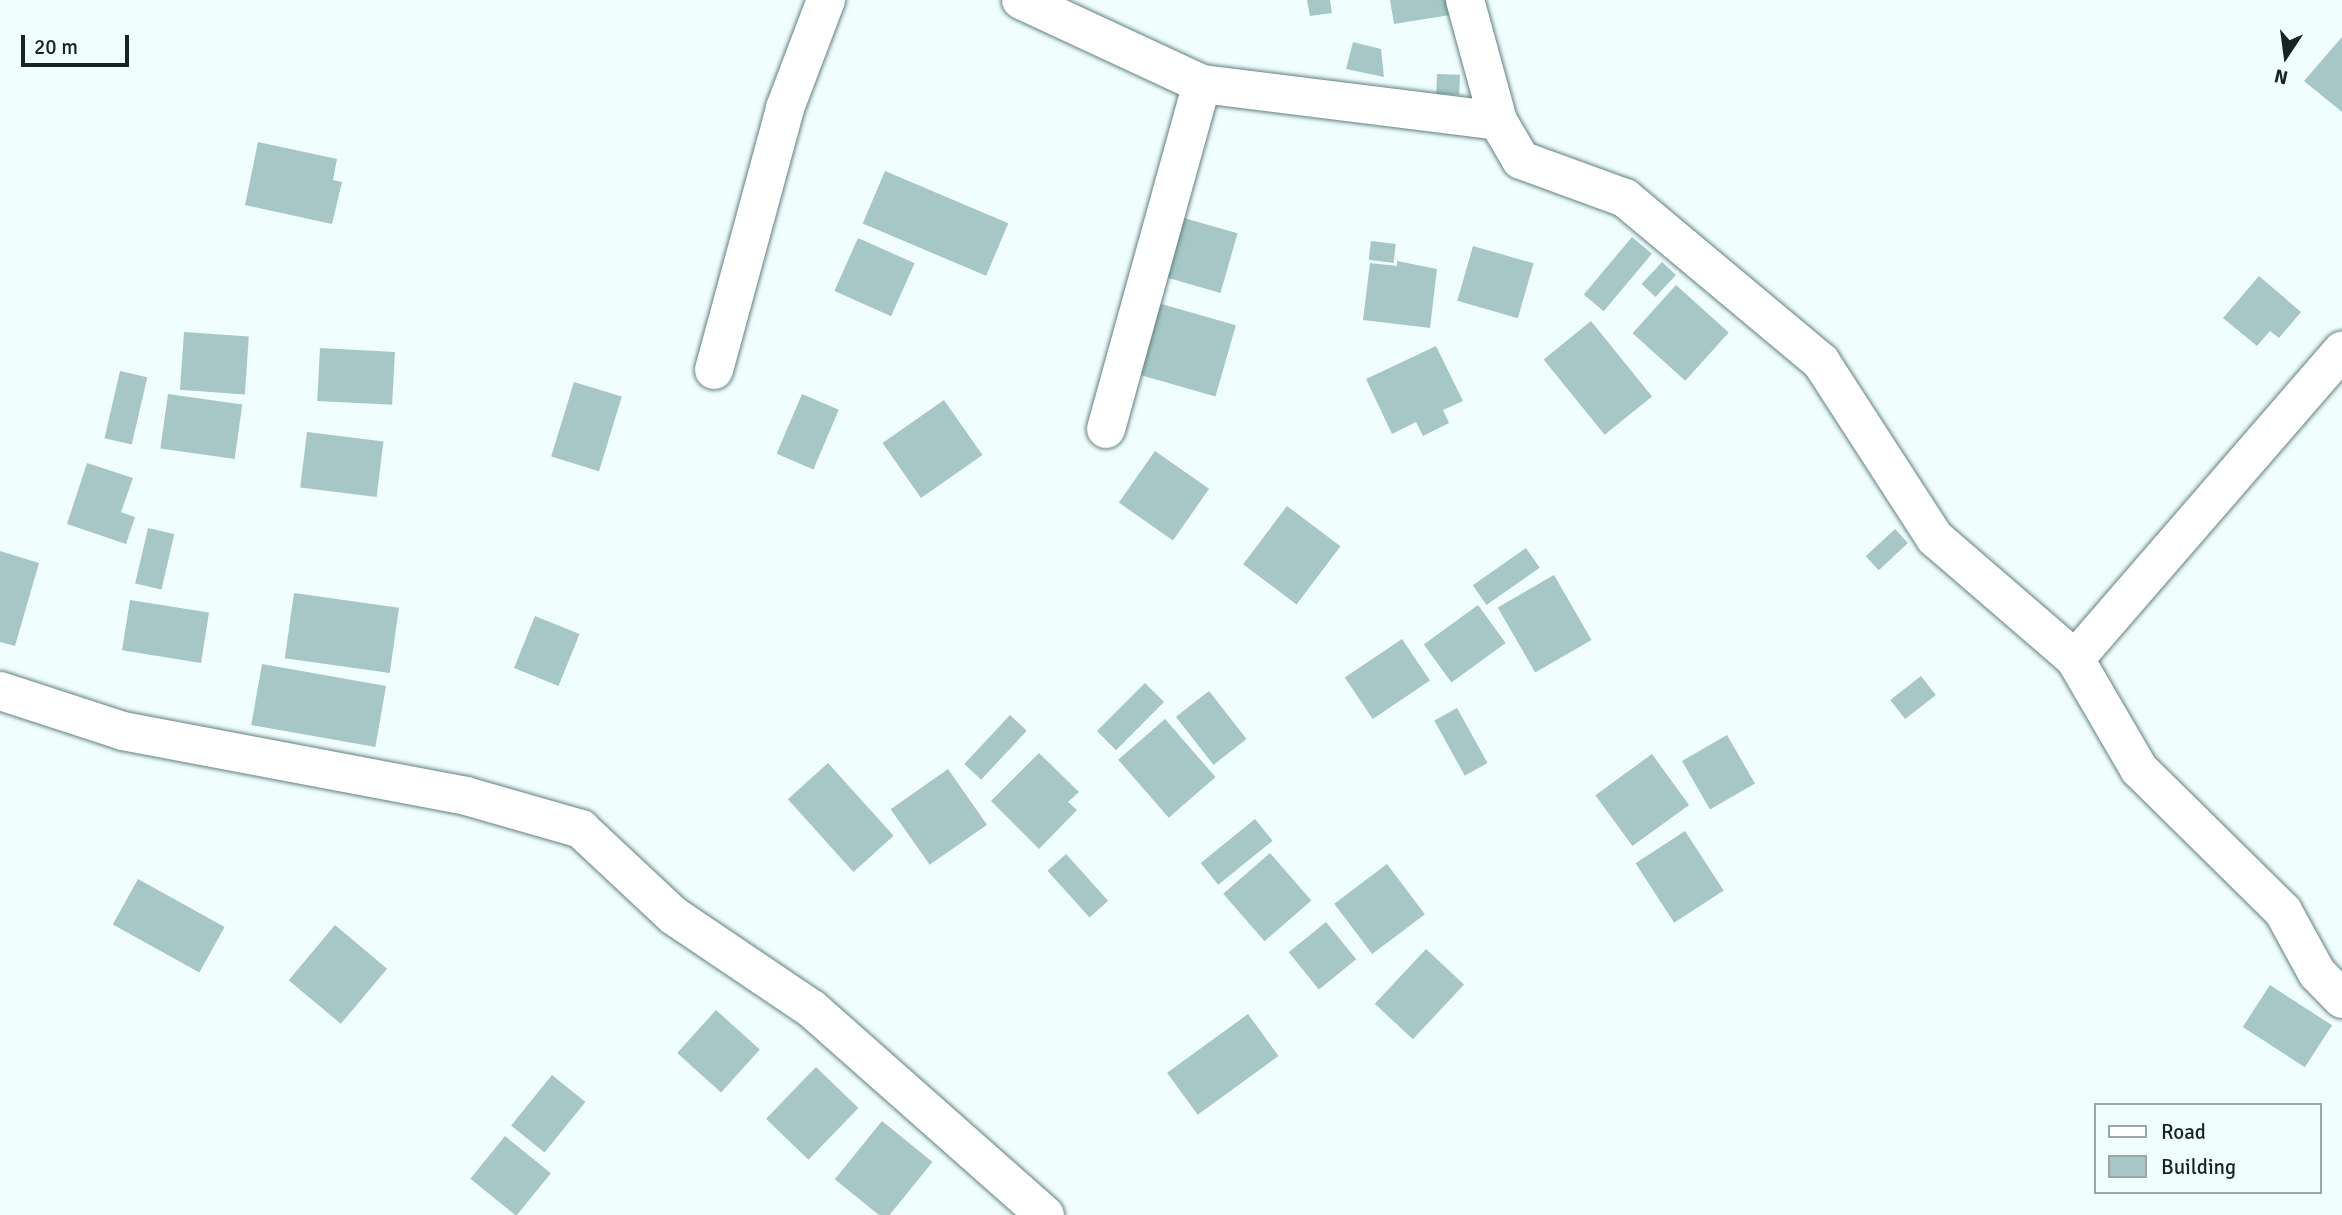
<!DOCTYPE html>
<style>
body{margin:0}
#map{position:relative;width:2342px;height:1215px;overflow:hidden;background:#f1fefe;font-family:Signika,sans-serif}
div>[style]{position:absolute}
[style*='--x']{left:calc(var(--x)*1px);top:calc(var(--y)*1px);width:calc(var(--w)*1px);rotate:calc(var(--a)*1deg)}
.building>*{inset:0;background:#a6c7c6;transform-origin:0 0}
.roads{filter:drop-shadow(0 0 2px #618080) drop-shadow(0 0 2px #618080)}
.minor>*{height:38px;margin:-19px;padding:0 19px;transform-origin:19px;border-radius:19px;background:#fff}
span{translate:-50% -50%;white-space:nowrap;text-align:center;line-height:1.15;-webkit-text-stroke:6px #f1fefe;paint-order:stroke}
.legend{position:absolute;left:2094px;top:1103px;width:228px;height:91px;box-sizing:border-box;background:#f1fefe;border:2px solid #9aa7a6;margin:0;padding:9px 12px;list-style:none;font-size:21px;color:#172423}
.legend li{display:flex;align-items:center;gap:14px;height:35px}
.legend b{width:35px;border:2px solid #9aa7a6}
.north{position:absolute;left:2251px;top:21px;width:70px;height:70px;-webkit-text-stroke:5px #f1fefe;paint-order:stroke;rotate:193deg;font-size:19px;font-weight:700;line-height:28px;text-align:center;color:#172423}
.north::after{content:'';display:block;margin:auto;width:24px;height:32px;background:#172423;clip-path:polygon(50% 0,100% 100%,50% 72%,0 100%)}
.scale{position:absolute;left:21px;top:35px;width:108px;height:32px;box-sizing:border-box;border:4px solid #172423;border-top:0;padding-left:9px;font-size:21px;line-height:24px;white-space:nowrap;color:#172423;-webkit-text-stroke:5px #f1fefe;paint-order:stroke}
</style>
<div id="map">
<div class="building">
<i style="clip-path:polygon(1307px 0,1330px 0,1332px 13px,1310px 16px)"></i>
<i style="clip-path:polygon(1390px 0,1447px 0,1450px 15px,1394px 24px)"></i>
<i style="clip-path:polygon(2342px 37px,2342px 112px,2304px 81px)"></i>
<i style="clip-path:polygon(1353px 42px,1381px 49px,1384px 77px,1346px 69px)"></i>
<i style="left:1437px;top:74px;width:23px;height:20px;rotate:2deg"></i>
<i style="clip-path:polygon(258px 142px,337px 159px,333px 180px,342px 182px,332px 224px,245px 205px)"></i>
<i style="left:885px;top:171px;width:134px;height:57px;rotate:23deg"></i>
<i style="left:1177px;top:216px;width:63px;height:62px;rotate:16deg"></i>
<i style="left:1632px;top:237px;width:26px;height:75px;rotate:40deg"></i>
<i style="left:858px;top:238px;width:62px;height:58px;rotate:24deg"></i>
<i style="left:1371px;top:241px;width:25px;height:19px;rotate:7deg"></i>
<i style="left:1473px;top:246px;width:63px;height:57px;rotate:16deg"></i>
<i style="clip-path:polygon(1397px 261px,1437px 269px,1430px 328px,1363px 320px,1370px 263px,1397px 266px)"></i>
<i style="left:1662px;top:262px;width:19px;height:30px;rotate:43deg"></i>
<i style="clip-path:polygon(2259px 276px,2301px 312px,2279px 338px,2270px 331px,2257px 346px,2223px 318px)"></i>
<i style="left:1676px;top:285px;width:71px;height:65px;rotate:42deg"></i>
<i style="left:1158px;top:303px;width:81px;height:74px;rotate:16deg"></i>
<i style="left:1591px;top:321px;width:97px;height:61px;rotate:51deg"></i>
<i style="left:184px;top:332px;width:65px;height:58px;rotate:4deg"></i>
<i style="clip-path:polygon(1436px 346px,1463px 401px,1443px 410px,1449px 423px,1423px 436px,1416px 422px,1392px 434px,1366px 379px)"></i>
<i style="left:320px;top:348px;width:75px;height:53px;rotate:3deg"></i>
<i style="left:120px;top:371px;width:28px;height:69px;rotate:13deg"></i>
<i style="left:574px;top:382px;width:50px;height:78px;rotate:17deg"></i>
<i style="left:168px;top:394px;width:75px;height:55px;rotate:8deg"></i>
<i style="left:802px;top:394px;width:40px;height:65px;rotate:23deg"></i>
<i style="left:944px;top:400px;width:67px;height:75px;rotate:55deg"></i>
<i style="left:307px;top:432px;width:77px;height:56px;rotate:7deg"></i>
<i style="left:1155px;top:451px;width:66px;height:63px;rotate:35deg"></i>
<i style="clip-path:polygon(87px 463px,133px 478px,121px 512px,135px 517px,126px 544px,67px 524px)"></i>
<i style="left:1287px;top:506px;width:67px;height:73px;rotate:37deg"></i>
<i style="left:148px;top:528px;width:27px;height:57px;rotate:13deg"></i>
<i style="left:1895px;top:529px;width:19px;height:40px;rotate:47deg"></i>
<i style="left:1526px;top:548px;width:24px;height:65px;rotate:55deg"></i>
<i style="clip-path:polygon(0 551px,39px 563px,15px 646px,0 642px)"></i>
<i style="left:1554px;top:575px;width:75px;height:65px;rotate:60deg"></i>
<i style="left:294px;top:593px;width:106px;height:66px;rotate:8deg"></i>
<i style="left:130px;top:600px;width:80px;height:51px;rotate:9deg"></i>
<i style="left:1478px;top:605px;width:47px;height:67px;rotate:54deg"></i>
<i style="left:535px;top:616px;width:48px;height:56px;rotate:22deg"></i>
<i style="left:1402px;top:639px;width:50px;height:69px;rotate:56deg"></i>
<i style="left:262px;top:664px;width:126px;height:62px;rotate:10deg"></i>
<i style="left:1921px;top:676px;width:24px;height:39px;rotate:52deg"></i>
<i style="left:1145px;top:683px;width:27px;height:68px;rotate:45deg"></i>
<i style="left:1209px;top:691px;width:61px;height:42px;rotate:52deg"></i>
<i style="left:1457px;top:708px;width:63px;height:26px;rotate:61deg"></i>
<i style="left:1010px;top:715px;width:23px;height:67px;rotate:43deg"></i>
<i style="left:1165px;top:719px;width:77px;height:62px;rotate:49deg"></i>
<i style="left:1727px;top:735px;width:56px;height:52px;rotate:60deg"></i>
<i style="clip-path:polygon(1039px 753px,1079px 792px,1068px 802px,1077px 810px,1039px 849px,991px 801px)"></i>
<i style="left:1652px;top:754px;width:63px;height:70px;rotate:54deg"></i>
<i style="left:828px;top:763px;width:98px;height:54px;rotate:48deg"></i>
<i style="left:948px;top:769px;width:68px;height:70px;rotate:55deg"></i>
<i style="left:1255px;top:819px;width:28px;height:70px;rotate:51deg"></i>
<i style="left:1685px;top:831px;width:71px;height:59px;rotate:57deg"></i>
<i style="left:1270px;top:853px;width:63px;height:62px;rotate:49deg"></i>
<i style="left:1066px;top:854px;width:63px;height:25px;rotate:48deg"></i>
<i style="left:1387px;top:864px;width:63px;height:66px;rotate:53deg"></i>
<i style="left:138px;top:879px;width:99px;height:52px;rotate:29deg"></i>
<i style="left:1326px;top:922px;width:48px;height:48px;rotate:51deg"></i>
<i style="left:335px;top:925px;width:68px;height:72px;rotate:40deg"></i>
<i style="left:1426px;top:949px;width:52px;height:75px;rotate:43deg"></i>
<i style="left:2270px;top:985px;width:74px;height:50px;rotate:33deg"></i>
<i style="left:716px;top:1010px;width:59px;height:58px;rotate:42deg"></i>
<i style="left:1248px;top:1014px;width:52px;height:100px;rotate:54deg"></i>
<i style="left:816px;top:1067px;width:59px;height:72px;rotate:44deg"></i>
<i style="left:552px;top:1075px;width:43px;height:65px;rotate:39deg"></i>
<i style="left:882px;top:1121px;width:65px;height:75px;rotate:39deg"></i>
<i style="left:505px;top:1136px;width:59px;height:55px;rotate:39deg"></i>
</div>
<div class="roads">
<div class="minor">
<i style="--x:1021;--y:0;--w:200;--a:24.9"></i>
<i style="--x:1202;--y:84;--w:298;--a:7.1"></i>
<i style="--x:1465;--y:0;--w:125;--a:74.7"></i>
<i style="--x:1498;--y:121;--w:45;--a:59.5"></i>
<i style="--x:1521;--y:160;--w:111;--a:20.1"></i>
<i style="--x:1625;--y:198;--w:256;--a:39.9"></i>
<i style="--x:1821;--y:362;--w:210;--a:57.1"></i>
<i style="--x:1935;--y:538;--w:185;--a:40.8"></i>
<i style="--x:2075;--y:659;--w:127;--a:59.8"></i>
<i style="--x:2139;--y:769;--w:202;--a:44.6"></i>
<i style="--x:2283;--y:911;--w:71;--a:61.3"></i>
<i style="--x:2317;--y:973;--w:36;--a:46"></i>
<i style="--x:714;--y:370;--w:271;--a:-74.8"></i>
<i style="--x:785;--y:108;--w:116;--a:-69.2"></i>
<i style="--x:1106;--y:429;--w:358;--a:-74.5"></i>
<i style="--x:2075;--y:659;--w:408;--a:-49.1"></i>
<i style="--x:0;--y:691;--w:129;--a:18"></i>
<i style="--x:123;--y:731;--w:349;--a:10.7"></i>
<i style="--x:466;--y:796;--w:120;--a:16"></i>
<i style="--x:581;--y:829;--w:127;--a:43.1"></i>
<i style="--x:674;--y:916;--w:166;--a:34"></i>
<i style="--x:812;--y:1009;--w:311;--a:41.5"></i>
</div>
</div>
<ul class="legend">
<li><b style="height:9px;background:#fff"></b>Road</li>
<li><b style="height:19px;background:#a6c7c6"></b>Building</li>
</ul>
<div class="north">N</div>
<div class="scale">20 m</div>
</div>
